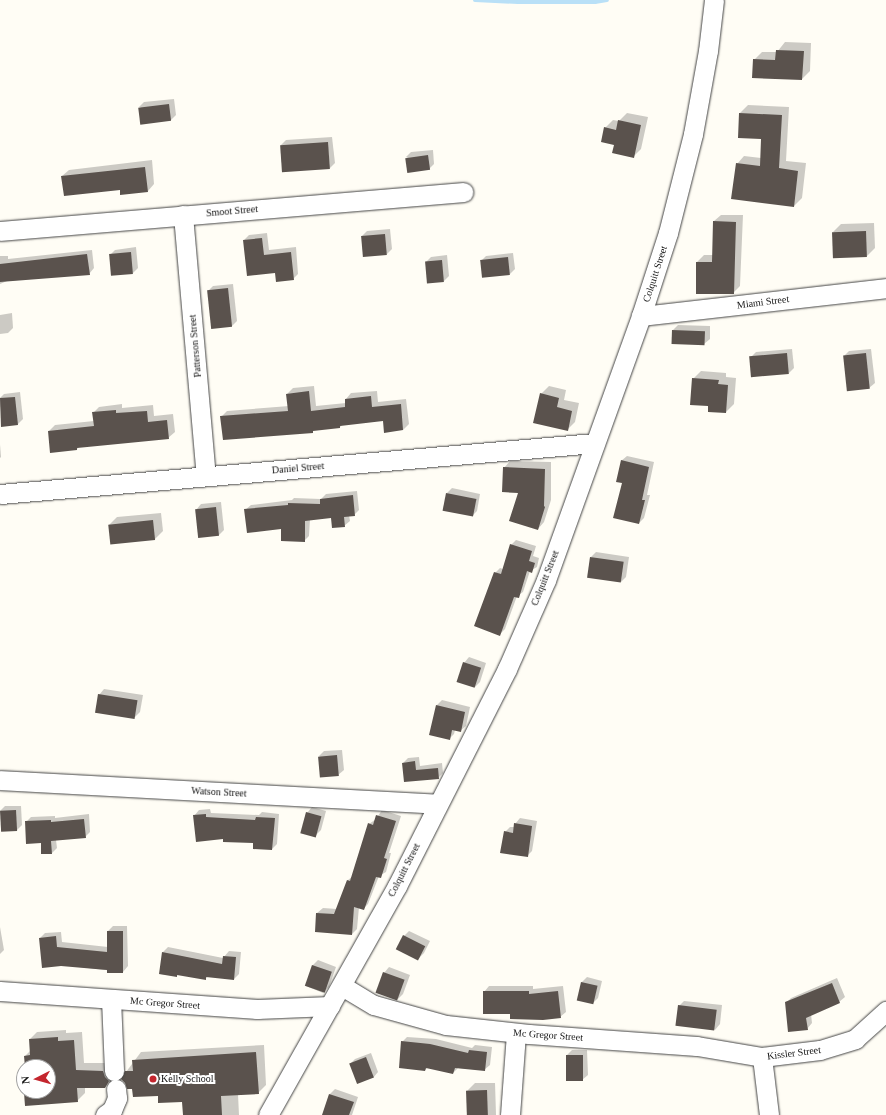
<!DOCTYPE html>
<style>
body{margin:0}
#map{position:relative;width:886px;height:1115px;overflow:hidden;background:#fffdf5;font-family:Georgia,serif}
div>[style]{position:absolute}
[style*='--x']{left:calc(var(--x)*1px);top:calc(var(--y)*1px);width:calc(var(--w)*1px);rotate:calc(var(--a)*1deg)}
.shadow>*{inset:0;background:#0003}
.stream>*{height:4px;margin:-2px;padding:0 2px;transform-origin:2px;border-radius:2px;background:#b9e0f7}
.building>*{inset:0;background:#5a524d;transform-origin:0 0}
.roads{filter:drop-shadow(0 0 1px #444) drop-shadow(0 0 1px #444)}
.minor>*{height:19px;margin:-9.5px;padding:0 9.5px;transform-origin:9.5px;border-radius:9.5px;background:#fff}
.dots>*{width:11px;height:11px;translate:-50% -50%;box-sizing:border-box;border:2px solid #fff;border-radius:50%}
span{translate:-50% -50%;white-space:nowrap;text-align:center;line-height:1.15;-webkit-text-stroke:4px #fff;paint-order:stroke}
.street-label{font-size:10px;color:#111}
.poi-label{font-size:10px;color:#111}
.left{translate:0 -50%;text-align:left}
.north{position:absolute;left:16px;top:1059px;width:40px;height:40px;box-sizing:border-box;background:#fff;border:1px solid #a0a0a0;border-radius:50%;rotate:264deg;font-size:11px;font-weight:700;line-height:16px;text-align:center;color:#111}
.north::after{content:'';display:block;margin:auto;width:14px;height:18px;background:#c4262e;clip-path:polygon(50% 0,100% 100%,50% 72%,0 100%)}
</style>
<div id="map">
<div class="shadow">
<i style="clip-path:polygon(785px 42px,811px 43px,810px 71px,802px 79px,754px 60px,762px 52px,777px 52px)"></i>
<i style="clip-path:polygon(174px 99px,176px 115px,171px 120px,139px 107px,144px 102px)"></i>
<i style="clip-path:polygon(748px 105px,789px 107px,786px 161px,806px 163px,802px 198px,794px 206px,737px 164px,744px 156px,761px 158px,762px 138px,740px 113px)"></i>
<i style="clip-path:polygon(627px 113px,648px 117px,641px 149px,633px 157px,615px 144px,605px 128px,613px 120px,619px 121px)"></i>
<i style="clip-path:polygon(332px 137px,335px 163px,330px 168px,284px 171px,281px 145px,286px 140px)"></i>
<i style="clip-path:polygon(433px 150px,434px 164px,429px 169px,406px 157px,411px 152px)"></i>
<i style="clip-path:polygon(152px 160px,154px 184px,148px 191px,62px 176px,69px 170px)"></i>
<i style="clip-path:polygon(721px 215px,743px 215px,740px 286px,733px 293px,697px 262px,704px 255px,713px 255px,714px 221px)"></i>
<i style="clip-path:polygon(874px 223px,875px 248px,867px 256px,833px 232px,841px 224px)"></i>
<i style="clip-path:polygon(390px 229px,392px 249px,387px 254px,362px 236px,367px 231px)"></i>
<i style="clip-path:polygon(267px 233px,269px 250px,296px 247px,298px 274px,293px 279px,276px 272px,244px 240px,249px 235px)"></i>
<i style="clip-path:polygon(136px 247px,138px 268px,133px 273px,110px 255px,115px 250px)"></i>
<i style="clip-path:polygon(92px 250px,94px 268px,89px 274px,7px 281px,0 284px,0 256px,8px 256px,8px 259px)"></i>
<i style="clip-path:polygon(513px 253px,515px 269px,510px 274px,481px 261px,486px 256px)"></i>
<i style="clip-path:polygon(447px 255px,449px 276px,444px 281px,426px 262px,431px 257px)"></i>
<i style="clip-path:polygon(233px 284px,237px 321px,232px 326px,208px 291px,213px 286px)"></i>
<i style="clip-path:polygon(12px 313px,13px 328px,8px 333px,0 334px,0 315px)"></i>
<i style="clip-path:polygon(678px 325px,710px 326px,710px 339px,704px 344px,673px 330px)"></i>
<i style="clip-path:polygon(792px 349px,794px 368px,789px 373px,750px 358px,756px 352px)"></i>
<i style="clip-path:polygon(871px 349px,875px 383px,869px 388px,844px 356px,849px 351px)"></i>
<i style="clip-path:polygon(701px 371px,726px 373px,726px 377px,736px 378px,734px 404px,726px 412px,693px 379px)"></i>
<i style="clip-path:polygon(314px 386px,316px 406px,346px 403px,346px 399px,351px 393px,377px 391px,378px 402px,406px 399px,409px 424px,403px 430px,385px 431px,384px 420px,342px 425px,340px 427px,221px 417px,227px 411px,289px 406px,287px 394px,293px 388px)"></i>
<i style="clip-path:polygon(549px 386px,566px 390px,564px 400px,579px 403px,575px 422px,567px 430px,541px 394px)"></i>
<i style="clip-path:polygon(20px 392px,23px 419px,18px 424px,2px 426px,0 398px,4px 394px)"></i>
<i style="clip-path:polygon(122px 404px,122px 408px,153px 405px,154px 416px,173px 414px,175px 432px,168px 438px,79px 447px,77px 449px,49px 431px,55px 425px,94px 421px,93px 413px,99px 407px)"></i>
<i style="clip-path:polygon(0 444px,1px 457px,0 458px)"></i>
<i style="clip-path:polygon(627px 456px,654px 462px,647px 495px,650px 495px,644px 518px,639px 523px,623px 483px,621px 461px)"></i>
<i style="clip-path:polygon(510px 461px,551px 462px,551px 500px,544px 522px,538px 529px,519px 492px,504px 468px)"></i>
<i style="clip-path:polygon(452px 488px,480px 494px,477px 511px,472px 516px,447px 493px)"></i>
<i style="clip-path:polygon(357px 491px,359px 510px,354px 515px,349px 515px,350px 521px,344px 526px,332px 517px,310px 519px,309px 536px,304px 541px,245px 510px,251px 505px,292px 500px,294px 498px,321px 499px,326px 494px)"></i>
<i style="clip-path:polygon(221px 502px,224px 530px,219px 535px,199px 537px,196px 510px,201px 504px)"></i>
<i style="clip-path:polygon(161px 513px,163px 531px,155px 539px,109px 525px,117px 517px)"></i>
<i style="clip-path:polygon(516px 540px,536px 546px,533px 556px,539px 558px,537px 567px,530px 571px,523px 592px,517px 596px,505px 629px,500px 634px,495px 573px,500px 568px,503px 569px,511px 545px)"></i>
<i style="clip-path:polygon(596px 552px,629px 557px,626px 577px,621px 582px,591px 557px)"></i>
<i style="clip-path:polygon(469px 657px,486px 663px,480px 682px,475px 687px,464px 663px)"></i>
<i style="clip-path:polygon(104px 689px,143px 695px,140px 712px,135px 717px,99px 695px)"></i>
<i style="clip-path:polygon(442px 700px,470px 707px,466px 726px,460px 731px,455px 730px,454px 734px,449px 739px,437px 705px)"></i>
<i style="clip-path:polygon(342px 750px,344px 770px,338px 775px,319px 756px,324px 751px)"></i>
<i style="clip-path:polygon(419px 757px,420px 766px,442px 763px,443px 773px,438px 778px,405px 781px,403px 763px,408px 758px)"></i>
<i style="clip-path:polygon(5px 806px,21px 806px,22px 825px,17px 830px,0 811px)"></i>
<i style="clip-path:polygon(312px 807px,326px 811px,321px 830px,316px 835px,307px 813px)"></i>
<i style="clip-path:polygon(210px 809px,211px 813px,259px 815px,262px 812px,279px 814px,277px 844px,272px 849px,254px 842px,224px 838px,194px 816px,199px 810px)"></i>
<i style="clip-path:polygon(382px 810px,401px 816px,389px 853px,391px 853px,386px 872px,379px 876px,368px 904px,363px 909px,359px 907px,357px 929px,352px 934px,316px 931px,317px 913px,323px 908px,337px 909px,348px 880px,353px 876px,369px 824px,376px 819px)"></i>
<i style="clip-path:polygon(89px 814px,90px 832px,85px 837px,56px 840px,57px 848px,52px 853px,26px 822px,31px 817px,55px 816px,55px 818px)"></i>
<i style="clip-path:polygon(520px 818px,537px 821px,532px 851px,527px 856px,505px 832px,510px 827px,515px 827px,515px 824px)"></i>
<i style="clip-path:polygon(113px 926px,127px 926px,128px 966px,123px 972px,61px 965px,40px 938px,45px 933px,61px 932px,62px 942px,108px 947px,108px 931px)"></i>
<i style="clip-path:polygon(0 927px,4px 950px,0 954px)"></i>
<i style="clip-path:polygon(409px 931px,430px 941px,424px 953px,419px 958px,404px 936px)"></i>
<i style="clip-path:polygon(168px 947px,223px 958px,229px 951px,241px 952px,239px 974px,234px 979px,209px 976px,205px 979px,178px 974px,177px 976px,160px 974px,163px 952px)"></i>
<i style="clip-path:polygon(318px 960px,336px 967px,329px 987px,323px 993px,306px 986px,313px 965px)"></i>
<i style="clip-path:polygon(389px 967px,410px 975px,403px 994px,398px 999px,384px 973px)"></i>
<i style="clip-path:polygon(587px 977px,602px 981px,598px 998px,593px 1003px,578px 1000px,582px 982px)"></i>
<i style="clip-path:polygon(837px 978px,845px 997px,839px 1002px,811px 1014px,812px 1023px,807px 1029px,786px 1003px,791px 998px)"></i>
<i style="clip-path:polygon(489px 986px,533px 986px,533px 989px,563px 986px,566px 1012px,560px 1017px,511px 1013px,484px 992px)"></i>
<i style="clip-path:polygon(684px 1001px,722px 1005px,720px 1024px,715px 1030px,679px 1006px)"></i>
<i style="clip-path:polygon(evenodd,66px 1030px,66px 1033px,82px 1032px,84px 1063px,111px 1063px,113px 1079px,105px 1087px,85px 1087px,85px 1093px,77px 1101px,25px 1104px,22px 1069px,26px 1065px,25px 1056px,30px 1051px,30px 1039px,37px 1032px,66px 1030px,24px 1067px,48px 1067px,48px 1091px,24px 1091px,24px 1067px)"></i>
<i style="clip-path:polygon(407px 1037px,436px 1039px,472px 1048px,475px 1045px,492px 1047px,490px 1065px,484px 1070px,458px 1068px,453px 1073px,428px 1067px,425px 1070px,402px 1042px)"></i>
<i style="clip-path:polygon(264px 1045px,266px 1085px,258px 1093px,238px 1094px,239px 1115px,184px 1115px,183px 1101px,133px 1088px,126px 1072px,141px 1052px)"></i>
<i style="clip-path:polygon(572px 1050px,587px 1050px,588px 1075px,582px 1080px,567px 1080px,567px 1055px)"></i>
<i style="clip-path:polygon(371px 1053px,378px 1072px,373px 1078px,350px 1064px,355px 1059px)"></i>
<i style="clip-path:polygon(475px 1083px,495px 1083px,496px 1115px,468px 1115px,467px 1091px)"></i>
<i style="clip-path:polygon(335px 1089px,358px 1097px,352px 1115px,323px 1115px,330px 1094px)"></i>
</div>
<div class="stream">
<i style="--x:475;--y:0;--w:43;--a:2.7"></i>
<i style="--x:518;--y:2;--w:77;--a:0"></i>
<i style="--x:595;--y:2;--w:12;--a:-9"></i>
</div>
<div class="building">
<i style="clip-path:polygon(776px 50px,804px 51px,802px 80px,752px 78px,753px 59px,775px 60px)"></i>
<i style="left:169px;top:104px;width:17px;height:31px;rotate:83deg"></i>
<i style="clip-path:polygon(739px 113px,782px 115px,779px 168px,798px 171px,794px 207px,731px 199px,736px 163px,760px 166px,761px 139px,738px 138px)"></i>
<i style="clip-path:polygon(618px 120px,641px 125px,634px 158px,612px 153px,614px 145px,601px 142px,604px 127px,616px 130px)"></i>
<i style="left:328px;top:142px;width:27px;height:48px;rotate:86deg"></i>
<i style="left:428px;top:155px;width:15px;height:23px;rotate:82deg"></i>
<i style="clip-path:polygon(145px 167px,148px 192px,120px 195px,120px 190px,64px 196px,61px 176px)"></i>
<i style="clip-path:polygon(713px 221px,736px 222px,734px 294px,696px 294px,696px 262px,712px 262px)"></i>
<i style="left:866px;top:231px;width:26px;height:34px;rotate:88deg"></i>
<i style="left:385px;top:234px;width:21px;height:24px;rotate:85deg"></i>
<i style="clip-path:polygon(262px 238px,264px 255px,291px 252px,294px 280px,276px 282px,275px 273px,247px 276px,243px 240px)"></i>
<i style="left:131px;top:252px;width:22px;height:22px;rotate:85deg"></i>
<i style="clip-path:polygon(87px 254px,90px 275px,0 282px,0 264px)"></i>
<i style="left:508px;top:257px;width:18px;height:28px;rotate:84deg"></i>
<i style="left:442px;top:260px;width:22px;height:17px;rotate:85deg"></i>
<i style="left:228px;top:288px;width:39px;height:21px;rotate:84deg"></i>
<i style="left:672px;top:330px;width:33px;height:14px;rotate:2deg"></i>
<i style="left:787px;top:353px;width:21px;height:38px;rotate:85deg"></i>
<i style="left:866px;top:353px;width:36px;height:23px;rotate:84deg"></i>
<i style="clip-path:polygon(692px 378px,719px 380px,718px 384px,728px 385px,726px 413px,708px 412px,708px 406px,690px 405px)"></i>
<i style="clip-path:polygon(309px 391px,311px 411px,345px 407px,345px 399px,371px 396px,372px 407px,401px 404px,403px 430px,384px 433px,383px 421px,340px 426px,340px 428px,313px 431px,313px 433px,223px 440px,220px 416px,288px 411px,286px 394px)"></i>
<i style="clip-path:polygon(540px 393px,559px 398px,557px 407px,572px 411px,568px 431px,533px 423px)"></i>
<i style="clip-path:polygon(15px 397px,18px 425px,1px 427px,0 398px)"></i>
<i style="clip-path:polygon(116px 410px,116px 413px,147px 411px,148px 422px,167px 420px,169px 439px,77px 448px,77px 450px,50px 453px,48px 431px,94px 426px,92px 412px)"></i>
<i style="clip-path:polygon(621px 460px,649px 467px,642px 500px,645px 500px,639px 524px,613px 518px,622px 483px,616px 482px)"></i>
<i style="clip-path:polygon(503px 467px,545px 469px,544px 506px,545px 507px,538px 530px,509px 521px,518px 493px,502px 492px)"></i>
<i style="left:446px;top:493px;width:31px;height:18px;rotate:11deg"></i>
<i style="clip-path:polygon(353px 495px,355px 516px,344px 517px,345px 527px,332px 528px,331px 518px,305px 521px,305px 542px,281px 541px,281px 529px,247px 533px,244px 509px,288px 505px,288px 503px,320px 504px,320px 499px)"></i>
<i style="left:216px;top:507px;width:29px;height:21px;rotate:84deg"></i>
<i style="left:153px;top:520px;width:20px;height:45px;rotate:84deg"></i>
<i style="clip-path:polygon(510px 544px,532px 551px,529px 561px,535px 563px,532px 573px,527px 571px,519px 598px,514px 597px,500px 636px,474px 626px,494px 572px,501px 574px)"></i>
<i style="left:590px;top:557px;width:34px;height:21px;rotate:8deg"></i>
<i style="left:463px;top:662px;width:19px;height:21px;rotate:18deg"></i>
<i style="left:98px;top:694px;width:40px;height:19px;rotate:9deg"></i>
<i style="clip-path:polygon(436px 705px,465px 712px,461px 732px,452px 730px,450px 740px,429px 735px)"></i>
<i style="left:337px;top:755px;width:21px;height:19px;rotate:85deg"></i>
<i style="clip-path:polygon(415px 761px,416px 770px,438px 768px,439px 779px,404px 782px,402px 763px)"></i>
<i style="left:16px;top:810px;width:21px;height:16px;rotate:87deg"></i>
<i style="left:306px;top:812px;width:16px;height:22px;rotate:15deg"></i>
<i style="clip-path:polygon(206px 814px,206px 817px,255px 820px,256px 817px,275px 818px,272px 850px,253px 849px,253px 843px,223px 842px,223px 839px,196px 842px,193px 815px)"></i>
<i style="clip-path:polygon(376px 815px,396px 821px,384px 858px,387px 859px,381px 878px,376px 877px,364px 910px,354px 907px,352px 935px,315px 932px,316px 913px,334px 914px,347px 880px,350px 881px,368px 823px,373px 825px)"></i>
<i style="clip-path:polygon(84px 819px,86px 838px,51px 841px,52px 854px,41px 854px,41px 843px,26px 844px,25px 821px,51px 820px,51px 822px)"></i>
<i style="clip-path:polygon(514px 823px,532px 826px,528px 857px,500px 853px,504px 831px,513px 833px)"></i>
<i style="clip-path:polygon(107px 931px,123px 931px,123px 973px,107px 973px,107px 970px,61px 966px,42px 968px,39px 938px,56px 936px,57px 947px,107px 952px)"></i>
<i style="left:403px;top:935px;width:25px;height:16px;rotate:27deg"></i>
<i style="clip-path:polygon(162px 952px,222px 964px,223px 956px,236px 957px,234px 980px,206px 977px,206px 980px,177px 975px,177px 977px,159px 974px)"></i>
<i style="left:312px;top:965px;width:21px;height:22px;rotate:19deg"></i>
<i style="left:383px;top:972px;width:23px;height:22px;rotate:20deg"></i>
<i style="left:581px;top:982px;width:17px;height:19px;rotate:13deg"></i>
<i style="clip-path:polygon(832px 983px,840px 1003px,806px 1018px,808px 1030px,788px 1032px,785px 1002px)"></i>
<i style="clip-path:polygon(483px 991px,529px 991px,529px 994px,558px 991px,561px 1018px,543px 1020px,510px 1019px,510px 1014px,483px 1014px)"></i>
<i style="left:678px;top:1005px;width:39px;height:21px;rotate:7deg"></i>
<i style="clip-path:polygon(58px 1037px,58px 1041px,74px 1040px,76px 1070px,103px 1071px,105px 1077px,109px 1081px,105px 1088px,77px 1088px,78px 1102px,25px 1106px,24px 1091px,48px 1091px,48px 1067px,25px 1067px,24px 1056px,30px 1055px,29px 1039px)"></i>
<i style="clip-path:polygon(401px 1041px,430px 1044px,468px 1053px,469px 1050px,487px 1052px,485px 1071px,455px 1068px,453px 1074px,426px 1068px,425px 1071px,399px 1068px)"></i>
<i style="clip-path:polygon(256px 1052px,259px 1094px,221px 1096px,222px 1115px,183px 1115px,182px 1102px,158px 1103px,158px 1096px,133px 1097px,132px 1089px,127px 1089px,125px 1083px,121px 1079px,125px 1071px,133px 1071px,132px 1060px)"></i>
<i style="left:566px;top:1055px;width:17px;height:26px"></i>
<i style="left:366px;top:1057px;width:22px;height:18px;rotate:69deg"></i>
<i style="left:487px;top:1090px;width:25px;height:21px;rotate:88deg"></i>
<i style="clip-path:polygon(329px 1094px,354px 1102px,349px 1115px,322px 1115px)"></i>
</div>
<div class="roads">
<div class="minor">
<i style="--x:183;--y:215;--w:262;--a:85"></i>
<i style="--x:0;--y:231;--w:465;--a:-4.8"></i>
<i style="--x:641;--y:316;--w:247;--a:-6.5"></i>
<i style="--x:0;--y:494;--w:597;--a:-4.9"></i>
<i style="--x:0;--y:780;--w:438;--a:3.1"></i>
<i style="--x:342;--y:986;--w:37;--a:31"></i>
<i style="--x:374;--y:1005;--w:75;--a:15.5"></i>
<i style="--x:446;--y:1025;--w:83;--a:6.2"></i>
<i style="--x:529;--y:1034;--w:168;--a:4.1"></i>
<i style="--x:697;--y:1046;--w:66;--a:9.6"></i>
<i style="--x:762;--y:1057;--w:58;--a:-6.9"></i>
<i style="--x:820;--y:1050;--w:37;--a:-17"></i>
<i style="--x:855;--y:1039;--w:42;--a:-42.1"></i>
<i style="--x:0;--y:991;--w:258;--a:4"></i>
<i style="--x:257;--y:1009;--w:73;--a:-2.4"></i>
<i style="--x:111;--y:999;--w:72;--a:87.6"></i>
<i style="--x:762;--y:1057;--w:58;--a:83.1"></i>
<i style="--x:105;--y:1115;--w:9;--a:-36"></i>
<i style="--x:112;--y:1110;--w:13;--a:-67"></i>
<i style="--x:117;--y:1098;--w:9;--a:-96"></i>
<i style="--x:268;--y:1115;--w:263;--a:-60.6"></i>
<i style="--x:397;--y:886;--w:243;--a:-63.1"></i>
<i style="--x:507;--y:669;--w:97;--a:-66.3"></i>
<i style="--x:546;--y:580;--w:281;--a:-70.2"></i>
<i style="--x:641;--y:316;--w:87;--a:-72"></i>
<i style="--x:668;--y:233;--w:102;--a:-75.8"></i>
<i style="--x:693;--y:134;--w:84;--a:-79.8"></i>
<i style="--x:708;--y:51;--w:51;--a:-83.3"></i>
<i style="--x:510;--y:1115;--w:82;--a:-85.8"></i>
</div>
</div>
<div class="dots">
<i style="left:153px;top:1079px;background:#c4262e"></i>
</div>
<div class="street-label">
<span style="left:232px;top:211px;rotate:-5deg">Smoot Street</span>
<span style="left:655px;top:274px;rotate:-72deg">Colquitt Street</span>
<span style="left:763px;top:302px;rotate:-7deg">Miami Street</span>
<span style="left:195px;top:346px;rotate:-95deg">Patterson Street</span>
<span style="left:298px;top:468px;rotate:-5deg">Daniel Street</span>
<span style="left:545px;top:578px;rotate:-68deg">Colquitt Street</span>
<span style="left:219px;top:792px;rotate:3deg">Watson Street</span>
<span style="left:404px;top:870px;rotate:-63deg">Colquitt Street</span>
<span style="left:165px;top:1003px;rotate:4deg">Mc Gregor Street</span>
<span style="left:548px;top:1035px;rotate:4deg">Mc Gregor Street</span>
<span style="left:794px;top:1053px;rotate:-7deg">Kissler Street</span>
</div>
<div class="poi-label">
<span class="left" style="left:161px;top:1079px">Kelly School</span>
</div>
<div class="north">N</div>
</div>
